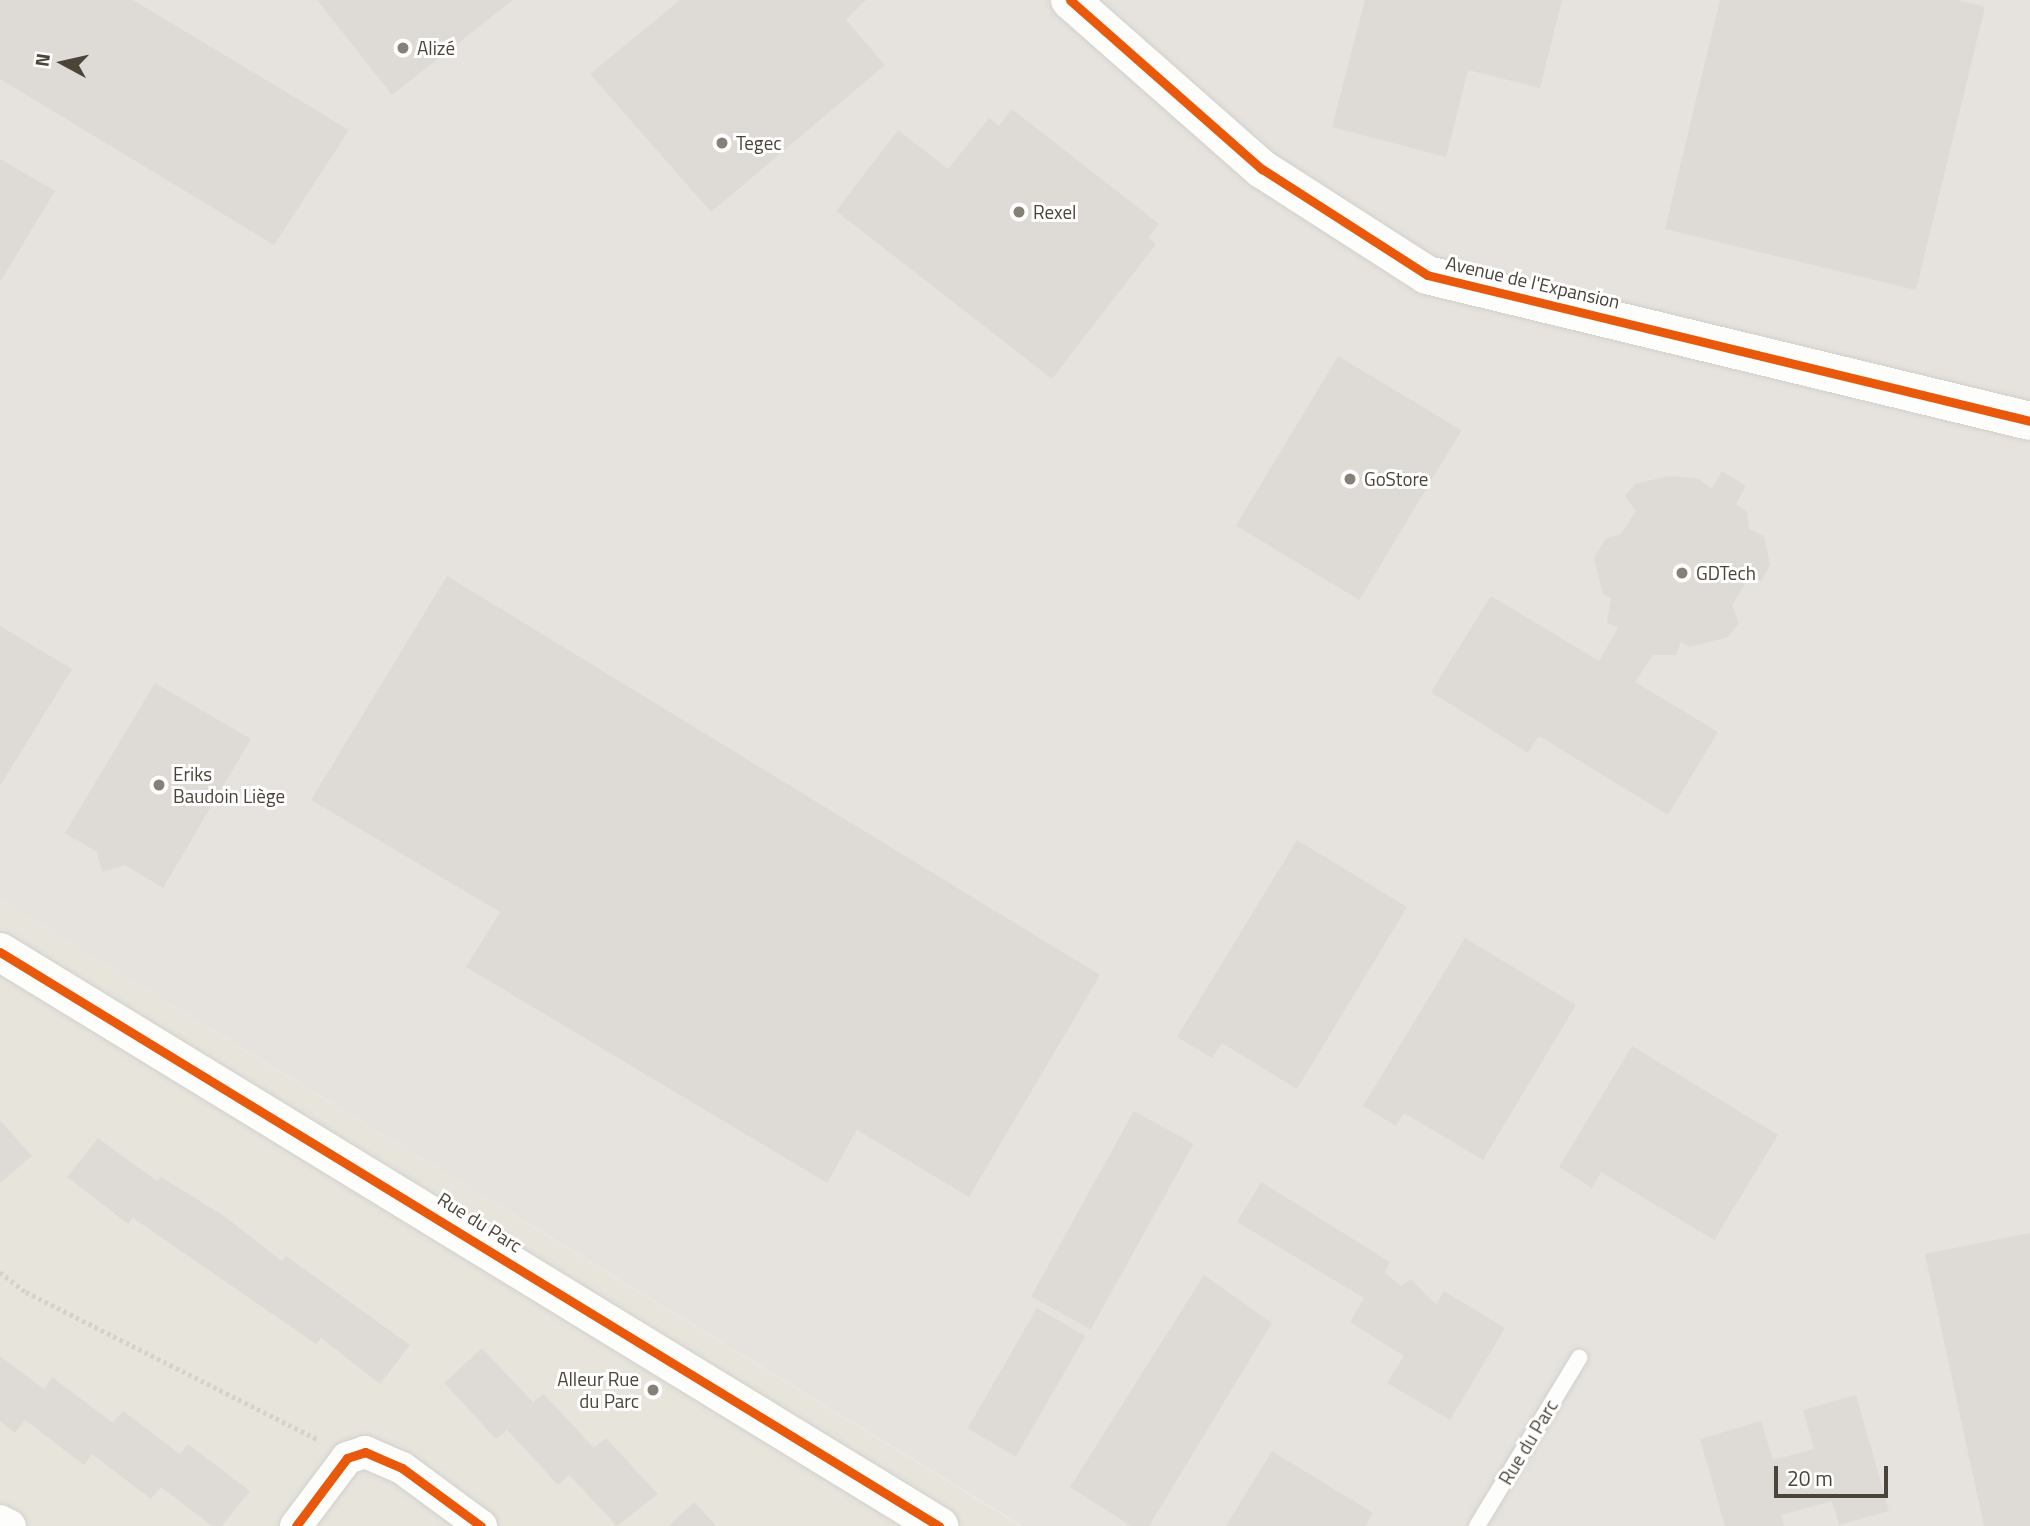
<!DOCTYPE html>
<meta charset="utf-8">
<style>
body{margin:0}
#map{position:relative;width:2030px;height:1526px;overflow:hidden;background:#f4f2ee;font-family:"Titillium Web",sans-serif}
div>[style]{position:absolute}
[style*='--x']{left:calc(var(--x)*1px);top:calc(var(--y)*1px);width:calc(var(--w)*1px);rotate:calc(var(--a)*1deg)}
.residential>*{inset:0;background:#e7e4dc}
.industrial>*{inset:0;background:#e6e2de}
.building>*{inset:0;background:#dedbd6;transform-origin:0 0}
.path>*{height:4.5px;margin-top:-2.25px;transform-origin:0;background:repeating-linear-gradient(90deg,#d3d2cc 0 3.5px,transparent 0 7px)}
.roads{filter:drop-shadow(0 0 2px #d2d0cb) drop-shadow(0 0 2px #d2d0cb)}
.service>*{height:16px;margin:-8px;padding:0 8px;transform-origin:8px;border-radius:8px;background:#fdfdfc}
.minor>*{height:32px;margin:-16px;padding:0 16px;transform-origin:16px;border-radius:16px;background:#fdfdfc}
.tertiary>*{height:38px;margin:-19px;padding:0 19px;transform-origin:19px;border-radius:19px;background:#fdfdfc}
.cycleway>*{height:9px;margin:-4.5px;padding:0 4.5px;transform-origin:4.5px;border-radius:4.5px;background:#e8590c}
.dots>*{width:19px;height:19px;translate:-50% -50%;box-sizing:border-box;border:4px solid #fff;border-radius:50%}
span{translate:-50% -50%;white-space:nowrap;text-align:center;line-height:1.15;-webkit-text-stroke:6px #fff;paint-order:stroke}
.poi-label{font-size:19px;color:#4b4439}
.left{translate:0 -50%;text-align:left}
.right{translate:-100% -50%;text-align:right}
.street-label{font-size:19px;color:#4b4439}
.north{position:absolute;left:28px;top:28px;width:70px;height:70px;-webkit-text-stroke:5px #fff;paint-order:stroke;rotate:278deg;font-size:19px;font-weight:700;line-height:28px;text-align:center;color:#4b4439}
.north::after{content:'';display:block;margin:auto;width:24px;height:32px;background:#4b4439;clip-path:polygon(50% 0,100% 100%,50% 72%,0 100%)}
.scale{position:absolute;left:1774px;top:1466px;width:114px;height:32px;box-sizing:border-box;border:4px solid #4b4439;border-top:0;padding-left:9px;font-size:21px;line-height:24px;white-space:nowrap;color:#4b4439;-webkit-text-stroke:5px #fff;paint-order:stroke}
</style>
<div id="map">
<div class="residential">
<i style="clip-path:polygon(0 900px,1018px 1524px,1021px 1526px,0 1526px)"></i>
</div>
<div class="industrial">
<i style="clip-path:polygon(0 0,2030px 0,2030px 1526px,1022px 1526px,0 900px)"></i>
</div>
<div class="building">
<i style="clip-path:polygon(0 0,133px 0,349px 130px,274px 245px,0 79px)"></i>
<i style="clip-path:polygon(317px 0,513px 0,392px 95px)"></i>
<i style="clip-path:polygon(680px 0,866px 0,846px 20px,885px 65px,711px 212px,590px 74px)"></i>
<i style="clip-path:polygon(1365px 0,1562px 0,1540px 88px,1468px 70px,1446px 157px,1332px 127px)"></i>
<i style="clip-path:polygon(1720px 0,1958px 0,1985px 7px,1916px 290px,1665px 229px)"></i>
<i style="clip-path:polygon(1012px 109px,1159px 224px,1148px 238px,1156px 244px,1052px 379px,836px 211px,898px 130px,948px 169px,989px 118px,999px 126px)"></i>
<i style="clip-path:polygon(0 159px,55px 191px,0 282px)"></i>
<i style="left:1338px;top:356px;width:144px;height:198px;rotate:31deg"></i>
<i style="clip-path:polygon(1722px 471px,1746px 486px,1736px 504px,1747px 511px,1749px 529px,1764px 536px,1770px 565px,1762px 580px,1747px 581px,1732px 605px,1739px 623px,1728px 637px,1690px 647px,1681px 642px,1676px 655px,1653px 655px,1635px 682px,1718px 732px,1668px 815px,1539px 736px,1528px 753px,1431px 692px,1491px 596px,1599px 661px,1618px 628px,1607px 623px,1611px 598px,1603px 594px,1594px 558px,1605px 539px,1621px 534px,1636px 511px,1625px 496px,1635px 484px,1669px 476px,1699px 479px,1712px 489px)"></i>
<i style="clip-path:polygon(447px 576px,1100px 975px,969px 1197px,857px 1130px,827px 1183px,466px 967px,500px 912px,311px 800px)"></i>
<i style="clip-path:polygon(0 626px,72px 669px,0 786px)"></i>
<i style="clip-path:polygon(155px 683px,251px 739px,163px 888px,125px 865px,102px 872px,97px 852px,65px 833px)"></i>
<i style="clip-path:polygon(1297px 840px,1407px 907px,1297px 1089px,1222px 1043px,1212px 1058px,1177px 1037px)"></i>
<i style="clip-path:polygon(1465px 938px,1576px 1005px,1483px 1160px,1404px 1113px,1396px 1126px,1363px 1106px)"></i>
<i style="clip-path:polygon(1632px 1046px,1778px 1135px,1714px 1240px,1601px 1172px,1592px 1188px,1559px 1167px)"></i>
<i style="left:1134px;top:1111px;width:68px;height:212px;rotate:29deg"></i>
<i style="clip-path:polygon(0 1120px,32px 1156px,0 1183px)"></i>
<i style="clip-path:polygon(98px 1138px,157px 1181px,161px 1177px,224px 1216px,282px 1261px,286px 1256px,410px 1345px,380px 1384px,321px 1338px,316px 1344px,133px 1218px,128px 1224px,67px 1177px)"></i>
<i style="clip-path:polygon(1261px 1182px,1390px 1262px,1385px 1273px,1401px 1286px,1411px 1279px,1436px 1305px,1444px 1291px,1505px 1328px,1450px 1420px,1387px 1383px,1404px 1356px,1350px 1322px,1364px 1298px,1237px 1222px)"></i>
<i style="clip-path:polygon(2030px 1233px,2030px 1526px,1984px 1526px,1925px 1254px)"></i>
<i style="clip-path:polygon(1204px 1275px,1272px 1323px,1149px 1526px,1131px 1526px,1070px 1487px)"></i>
<i style="left:1037px;top:1308px;width:56px;height:139px;rotate:30deg"></i>
<i style="clip-path:polygon(482px 1348px,533px 1402px,544px 1394px,594px 1448px,606px 1438px,658px 1494px,617px 1526px,569px 1475px,558px 1485px,507px 1430px,496px 1439px,444px 1383px)"></i>
<i style="clip-path:polygon(0 1356px,44px 1389px,52px 1377px,113px 1423px,123px 1411px,180px 1454px,188px 1444px,250px 1491px,222px 1526px,212px 1526px,161px 1487px,151px 1499px,92px 1454px,84px 1465px,25px 1420px,15px 1433px,0 1421px)"></i>
<i style="clip-path:polygon(1856px 1395px,1889px 1511px,1839px 1525px,1832px 1501px,1781px 1515px,1784px 1526px,1725px 1526px,1700px 1439px,1761px 1421px,1773px 1460px,1814px 1449px,1803px 1410px)"></i>
<i style="clip-path:polygon(1272px 1451px,1373px 1513px,1365px 1526px,1226px 1526px)"></i>
<i style="clip-path:polygon(694px 1502px,717px 1526px,668px 1526px)"></i>
</div>
<div class="path">
<i style="--x:0;--y:1272;--w:33;--a:38"></i>
<i style="--x:26;--y:1292;--w:326;--a:26.8"></i>
</div>
<div class="roads">
<div class="service">
<i style="--x:1477;--y:1526;--w:197;--a:-58.7"></i>
</div>
<div class="minor">
<i style="--x:0;--y:1521;--w:11;--a:27"></i>
<i style="--x:296;--y:1526;--w:85;--a:-53.1"></i>
<i style="--x:347;--y:1458;--w:19;--a:-18"></i>
<i style="--x:365;--y:1452;--w:40;--a:23.4"></i>
<i style="--x:402;--y:1468;--w:98;--a:36.3"></i>
</div>
<div class="tertiary">
<i style="--x:1070;--y:0;--w:256;--a:41.4"></i>
<i style="--x:1262;--y:169;--w:196;--a:32.7"></i>
<i style="--x:1427;--y:275;--w:620;--a:13.61"></i>
<i style="--x:0;--y:952;--w:1101;--a:31.44"></i>
</div>
</div>
<div class="cycleway">
<i style="--x:1070;--y:0;--w:256;--a:41.4"></i>
<i style="--x:1262;--y:169;--w:196;--a:32.7"></i>
<i style="--x:1427;--y:275;--w:620;--a:13.61"></i>
<i style="--x:0;--y:952;--w:1101;--a:31.44"></i>
<i style="--x:296;--y:1526;--w:85;--a:-53.1"></i>
<i style="--x:347;--y:1458;--w:19;--a:-18"></i>
<i style="--x:365;--y:1452;--w:40;--a:23.4"></i>
<i style="--x:402;--y:1468;--w:98;--a:36.3"></i>
</div>
<div class="dots">
<i style="left:403px;top:48px;background:#868178"></i>
<i style="left:722px;top:143px;background:#868178"></i>
<i style="left:1019px;top:212px;background:#868178"></i>
<i style="left:1350px;top:479px;background:#868178"></i>
<i style="left:1682px;top:573px;background:#868178"></i>
<i style="left:159px;top:785px;background:#868178"></i>
<i style="left:653px;top:1390px;background:#868178"></i>
</div>
<div class="poi-label">
<span class="left" style="left:417px;top:48px">Alizé</span>
<span class="left" style="left:736px;top:143px">Tegec</span>
<span class="left" style="left:1033px;top:212px">Rexel</span>
<span class="left" style="left:1364px;top:479px">GoStore</span>
<span class="left" style="left:1696px;top:573px">GDTech</span>
<span class="left" style="left:173px;top:785px">Eriks<br>Baudoin Liège</span>
<span class="right" style="left:639px;top:1390px">Alleur Rue<br>du Parc</span>
</div>
<div class="street-label">
<span style="left:1533px;top:282px;rotate:13deg">Avenue de l'Expansion</span>
<span style="left:480px;top:1222px;rotate:32deg">Rue du Parc</span>
<span style="left:1528px;top:1442px;rotate:-59deg">Rue du Parc</span>
</div>
<div class="north">N</div>
<div class="scale">20 m</div>
</div>
